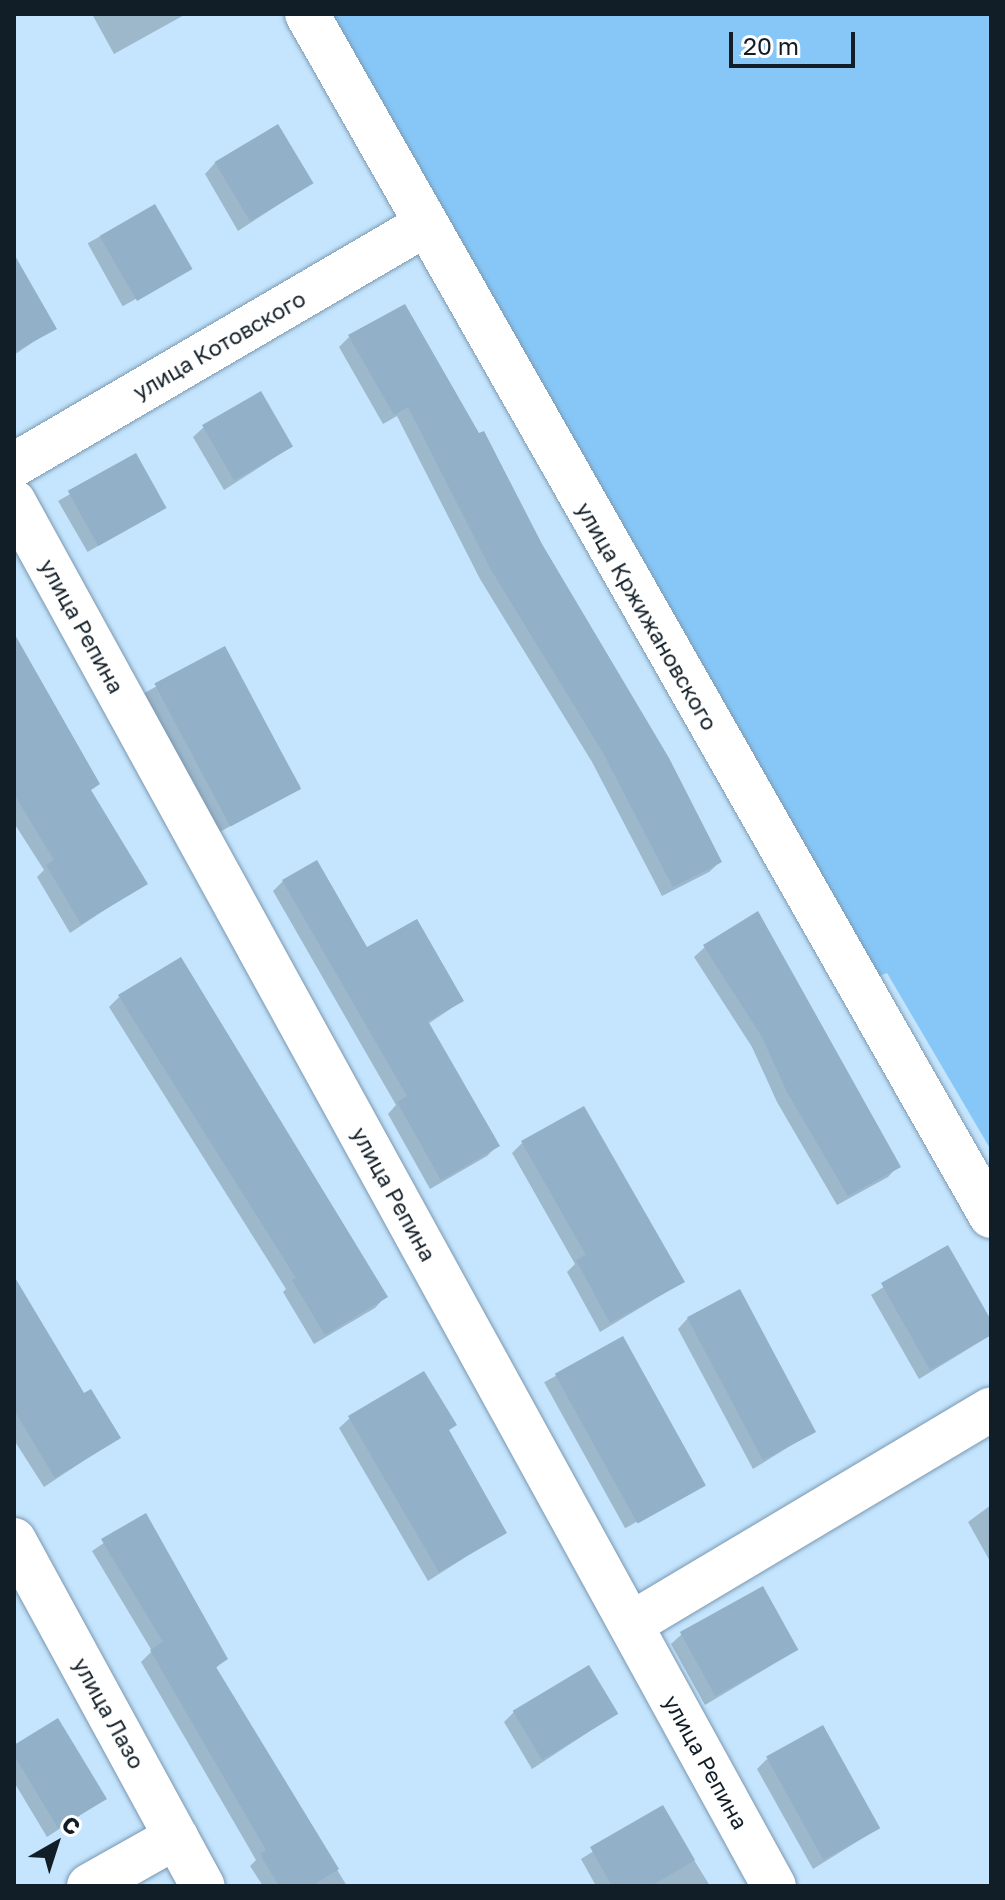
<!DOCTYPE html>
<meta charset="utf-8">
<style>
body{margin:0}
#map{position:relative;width:1005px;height:1900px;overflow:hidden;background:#c5e5fe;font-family:"Golos Text",sans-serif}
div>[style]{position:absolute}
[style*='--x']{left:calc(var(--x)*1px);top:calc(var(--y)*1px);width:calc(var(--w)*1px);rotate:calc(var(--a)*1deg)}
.green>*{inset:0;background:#87c7f7}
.shadow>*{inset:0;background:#0003;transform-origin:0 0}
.building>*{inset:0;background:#92b0c8;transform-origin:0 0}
.roads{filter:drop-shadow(0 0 2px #7b98b0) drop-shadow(0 0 2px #7b98b0)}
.minor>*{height:44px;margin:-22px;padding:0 22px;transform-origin:22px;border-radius:22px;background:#fff}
span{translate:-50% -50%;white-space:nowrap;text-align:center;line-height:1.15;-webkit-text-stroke:7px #fff;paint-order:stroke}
.street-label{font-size:22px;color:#121e27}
.frame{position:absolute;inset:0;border:16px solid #121e27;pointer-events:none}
.north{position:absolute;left:16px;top:1804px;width:80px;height:80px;-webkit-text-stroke:6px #fff;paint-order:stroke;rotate:39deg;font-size:22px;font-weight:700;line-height:32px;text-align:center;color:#121e27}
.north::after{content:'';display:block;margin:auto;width:28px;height:36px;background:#121e27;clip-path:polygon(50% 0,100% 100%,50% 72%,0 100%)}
.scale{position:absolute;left:729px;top:32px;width:126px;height:36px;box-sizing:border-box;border:4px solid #121e27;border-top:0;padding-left:10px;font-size:24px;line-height:28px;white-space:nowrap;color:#121e27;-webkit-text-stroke:6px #fff;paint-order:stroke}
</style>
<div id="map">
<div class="green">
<i style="clip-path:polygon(332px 14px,991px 14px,991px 1150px,887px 973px,877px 977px)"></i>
</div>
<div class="shadow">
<i style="clip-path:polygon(92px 14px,186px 14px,114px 54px)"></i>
<i style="clip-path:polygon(215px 163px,312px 183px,238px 231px,205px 174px)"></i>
<i style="left:155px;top:206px;width:72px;height:77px;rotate:61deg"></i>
<i style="clip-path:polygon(14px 259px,54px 328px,14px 355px)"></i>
<i style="clip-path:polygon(349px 337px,540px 545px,720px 862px,709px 872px,662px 896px,592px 762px,480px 579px,397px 416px,383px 424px,339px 347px)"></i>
<i style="clip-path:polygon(204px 427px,291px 447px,224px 490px,193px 437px)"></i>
<i style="left:136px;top:456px;width:59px;height:90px;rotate:60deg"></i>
<i style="clip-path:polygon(14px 637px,89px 792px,145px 883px,70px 933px,37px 877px,44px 870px,14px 823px)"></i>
<i style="left:224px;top:649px;width:158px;height:92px;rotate:61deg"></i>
<i style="clip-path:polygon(283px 881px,366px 949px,462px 1001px,428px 1024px,497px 1146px,487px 1156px,430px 1189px,388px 1114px,396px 1105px,273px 891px)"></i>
<i style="clip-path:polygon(705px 947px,898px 1166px,888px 1177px,837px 1205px,777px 1102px,752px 1047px,694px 957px)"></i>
<i style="clip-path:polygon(119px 997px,385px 1297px,375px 1308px,314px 1344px,283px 1292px,286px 1289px,109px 1007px)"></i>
<i style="clip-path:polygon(522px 1143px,683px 1282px,600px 1332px,567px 1272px,575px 1264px,512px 1153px)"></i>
<i style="clip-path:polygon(947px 1247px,991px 1324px,991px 1335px,919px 1379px,871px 1295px)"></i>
<i style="clip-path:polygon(688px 1318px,814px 1431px,753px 1469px,678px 1329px)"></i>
<i style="clip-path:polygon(14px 1320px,118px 1438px,44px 1487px,14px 1440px)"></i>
<i style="left:622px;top:1339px;width:167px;height:89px;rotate:61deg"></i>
<i style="clip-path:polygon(350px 1418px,454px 1425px,447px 1432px,505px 1532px,428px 1581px,339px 1428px)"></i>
<i style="clip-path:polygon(991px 1505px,991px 1563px,968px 1522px)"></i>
<i style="clip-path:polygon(145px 1515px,225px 1659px,215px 1669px,347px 1886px,263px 1886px,250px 1866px,256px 1860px,141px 1662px,152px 1651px,92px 1551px)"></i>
<i style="clip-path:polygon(682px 1634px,797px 1650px,705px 1705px,671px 1644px)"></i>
<i style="clip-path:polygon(514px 1712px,616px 1714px,532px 1769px,504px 1722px)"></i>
<i style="clip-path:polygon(14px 1748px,105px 1799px,47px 1837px,14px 1782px)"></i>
<i style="clip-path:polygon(767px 1759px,879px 1828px,813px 1869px,757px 1769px)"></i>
<i style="clip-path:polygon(662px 1808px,710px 1886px,596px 1886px,581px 1859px)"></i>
</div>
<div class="building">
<i style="left:278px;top:124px;width:69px;height:74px;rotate:59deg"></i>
<i style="left:155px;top:204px;width:75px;height:64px;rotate:60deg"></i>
<i style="clip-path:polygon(14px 254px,57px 329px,14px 352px)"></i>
<i style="clip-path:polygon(405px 304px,479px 433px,484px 431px,542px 544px,669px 758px,722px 862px,673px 887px,602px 751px,490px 568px,408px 407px,394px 415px,348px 335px)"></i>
<i style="left:261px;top:391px;width:64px;height:68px;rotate:60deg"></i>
<i style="left:136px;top:453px;width:63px;height:78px;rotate:61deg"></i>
<i style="clip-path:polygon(14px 633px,100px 784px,91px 790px,148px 884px,81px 924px,46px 865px,54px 860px,14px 794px)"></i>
<i style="left:225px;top:646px;width:162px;height:80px;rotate:62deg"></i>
<i style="clip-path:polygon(317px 860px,367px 947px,417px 919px,464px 1001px,428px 1021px,500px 1146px,441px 1180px,397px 1102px,407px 1096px,282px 880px)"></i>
<i style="clip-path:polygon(758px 911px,901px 1167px,848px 1196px,787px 1092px,762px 1037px,703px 945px)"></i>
<i style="clip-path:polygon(181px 957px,388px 1297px,325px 1335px,292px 1280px,296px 1278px,118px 995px)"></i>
<i style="clip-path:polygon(584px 1106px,685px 1282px,610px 1323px,576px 1260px,586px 1255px,521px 1141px)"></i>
<i style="clip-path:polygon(948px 1245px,991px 1320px,991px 1335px,930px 1370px,881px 1283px)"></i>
<i style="clip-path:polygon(14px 1276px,84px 1393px,91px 1389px,121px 1438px,55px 1478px,14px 1410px)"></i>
<i style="left:740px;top:1289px;width:162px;height:60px;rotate:62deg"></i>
<i style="left:623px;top:1336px;width:171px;height:78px;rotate:61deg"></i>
<i style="clip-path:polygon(424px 1371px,457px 1425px,449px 1430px,507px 1533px,439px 1572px,348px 1416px)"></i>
<i style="clip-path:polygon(146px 1513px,228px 1659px,216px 1667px,339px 1869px,311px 1886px,279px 1886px,260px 1854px,266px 1850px,150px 1650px,163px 1642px,101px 1539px)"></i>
<i style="left:763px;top:1586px;width:73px;height:95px;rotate:61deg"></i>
<i style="left:589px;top:1665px;width:57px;height:89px;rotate:59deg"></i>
<i style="clip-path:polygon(58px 1718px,107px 1799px,58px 1828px,14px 1755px,14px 1745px)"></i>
<i style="left:823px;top:1725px;width:118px;height:65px;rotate:61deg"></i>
<i style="clip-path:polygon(663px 1805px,695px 1860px,651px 1886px,612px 1886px,590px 1847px)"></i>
</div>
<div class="roads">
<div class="minor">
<i style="--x:307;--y:14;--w:1383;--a:60.36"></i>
<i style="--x:14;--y:465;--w:475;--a:-30.3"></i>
<i style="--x:14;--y:502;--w:1579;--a:61.23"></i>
<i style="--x:14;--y:1540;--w:394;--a:61.4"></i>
<i style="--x:631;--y:1624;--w:419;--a:-30.8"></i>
<i style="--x:89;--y:1886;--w:100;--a:-29.4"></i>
</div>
</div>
<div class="street-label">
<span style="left:219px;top:345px;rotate:-30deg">улица Котовского</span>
<span style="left:647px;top:616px;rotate:60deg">улица Кржижановского</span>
<span style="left:82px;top:626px;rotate:61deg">улица Репина</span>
<span style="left:394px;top:1194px;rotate:61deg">улица Репина</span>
<span style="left:109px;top:1713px;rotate:61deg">улица Лазо</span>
<span style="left:706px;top:1762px;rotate:61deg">улица Репина</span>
</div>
<div class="frame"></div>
<div class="north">С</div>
<div class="scale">20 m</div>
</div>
